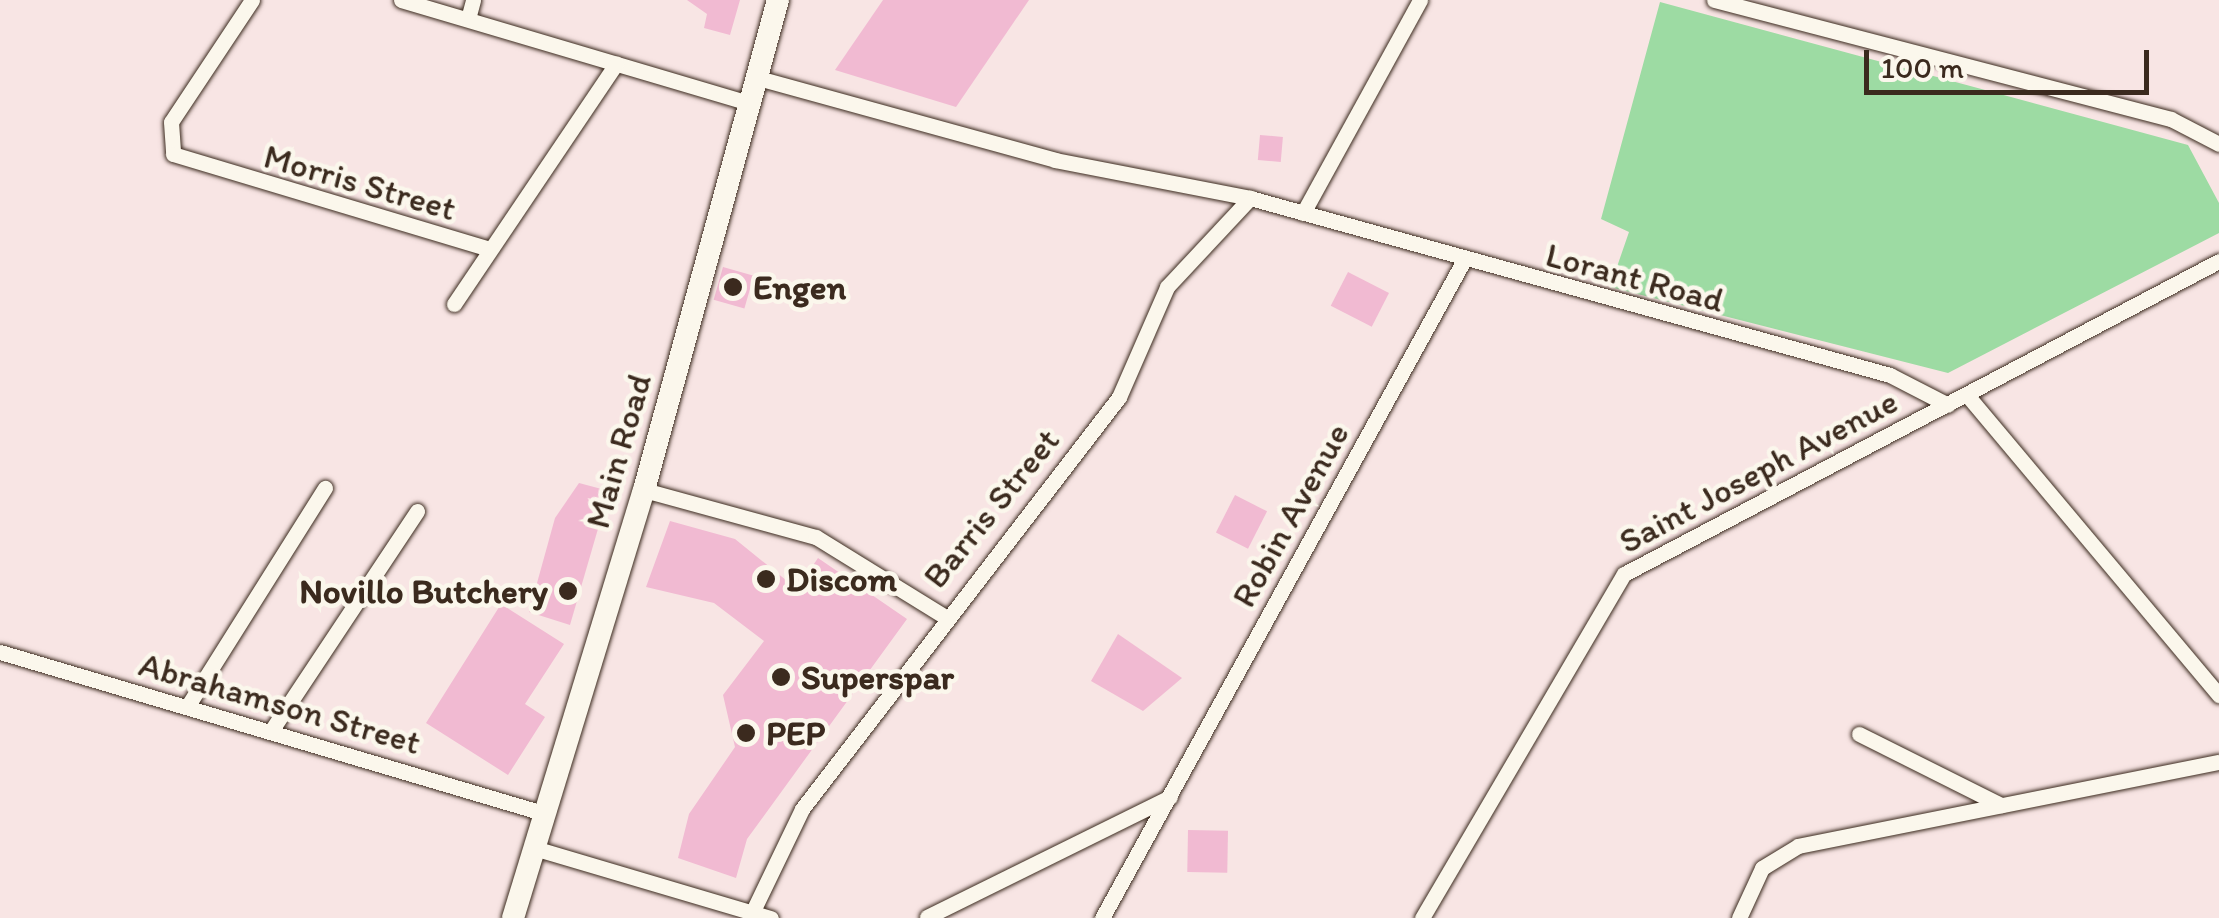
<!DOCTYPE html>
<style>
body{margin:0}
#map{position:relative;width:2219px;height:918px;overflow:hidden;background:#f8e5e4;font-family:Itim,sans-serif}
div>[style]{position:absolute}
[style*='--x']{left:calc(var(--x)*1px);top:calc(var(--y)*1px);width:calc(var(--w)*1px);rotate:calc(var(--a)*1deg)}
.green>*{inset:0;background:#9ddba3}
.building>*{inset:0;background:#f1bad2;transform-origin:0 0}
.roads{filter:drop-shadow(0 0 2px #3b2a1e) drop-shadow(0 0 2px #3b2a1e)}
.street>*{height:15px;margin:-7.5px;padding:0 7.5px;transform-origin:7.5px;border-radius:7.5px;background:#fbf7ec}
.secondary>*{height:22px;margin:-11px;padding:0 11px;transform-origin:11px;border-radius:11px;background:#fbf7ec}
.dots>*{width:28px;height:28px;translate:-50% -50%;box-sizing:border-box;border:5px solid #fbf7ec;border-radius:50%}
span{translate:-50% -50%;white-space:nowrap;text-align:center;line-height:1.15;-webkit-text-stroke:9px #fbf7ec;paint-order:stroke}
.street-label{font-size:35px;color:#3b2a1e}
.poi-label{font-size:35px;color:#3b2a1e;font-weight:700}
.left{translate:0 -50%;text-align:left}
.right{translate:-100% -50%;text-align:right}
.scale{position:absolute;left:1864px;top:50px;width:285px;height:45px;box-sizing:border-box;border:5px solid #3b2a1e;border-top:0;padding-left:12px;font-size:30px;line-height:35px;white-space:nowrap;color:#3b2a1e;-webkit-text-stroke:8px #fbf7ec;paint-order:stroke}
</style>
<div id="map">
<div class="green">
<i style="clip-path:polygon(1660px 2px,2188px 145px,2219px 203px,2219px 233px,1948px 373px,1610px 287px,1629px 232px,1601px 219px)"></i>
</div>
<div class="building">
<i style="clip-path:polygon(687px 0,740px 0,730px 35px,704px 28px,707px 14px)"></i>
<i style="clip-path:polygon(883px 0,1029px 0,956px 107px,835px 70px)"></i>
<i style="left:1260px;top:135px;width:23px;height:25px;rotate:5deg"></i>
<i style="left:723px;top:267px;width:32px;height:34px;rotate:16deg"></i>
<i style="left:1348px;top:272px;width:46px;height:38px;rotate:27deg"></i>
<i style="clip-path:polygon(579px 483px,609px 491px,570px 625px,529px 612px,555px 518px)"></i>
<i style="left:1235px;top:495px;width:36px;height:42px;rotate:27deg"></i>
<i style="clip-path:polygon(670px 521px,735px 539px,797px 589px,818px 558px,907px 619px,747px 839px,736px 878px,678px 858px,689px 814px,735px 747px,723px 695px,764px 641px,714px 603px,646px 587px)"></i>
<i style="clip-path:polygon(501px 604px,564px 644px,525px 704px,545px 717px,508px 775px,426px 723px)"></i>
<i style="clip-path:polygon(1118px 634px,1182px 678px,1143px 711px,1091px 681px)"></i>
<i style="left:1188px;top:830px;width:40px;height:42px;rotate:1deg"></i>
</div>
<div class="roads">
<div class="street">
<i style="--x:252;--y:0;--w:146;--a:123.6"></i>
<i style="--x:171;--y:122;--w:32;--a:86"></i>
<i style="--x:173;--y:154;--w:330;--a:16.7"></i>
<i style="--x:401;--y:0;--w:365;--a:16.5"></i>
<i style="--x:1714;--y:0;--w:472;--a:14.6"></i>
<i style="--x:2171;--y:119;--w:54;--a:27.5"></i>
<i style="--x:468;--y:19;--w:20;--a:-75"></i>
<i style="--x:758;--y:78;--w:308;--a:15.4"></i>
<i style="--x:1055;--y:160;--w:199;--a:11"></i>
<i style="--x:1250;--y:198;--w:664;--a:15.46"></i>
<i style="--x:1890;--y:375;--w:65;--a:27.3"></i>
<i style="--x:1303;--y:213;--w:243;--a:-61.2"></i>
<i style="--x:454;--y:304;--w:290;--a:-56"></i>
<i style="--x:1967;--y:395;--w:392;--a:50"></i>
<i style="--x:644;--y:490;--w:178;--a:15.3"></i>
<i style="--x:816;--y:537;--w:150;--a:31.7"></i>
<i style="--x:0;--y:652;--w:566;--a:16.52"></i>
<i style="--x:187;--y:707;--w:259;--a:-57.8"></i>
<i style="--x:271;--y:731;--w:264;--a:-56.4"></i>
<i style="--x:1859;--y:734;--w:159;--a:26.6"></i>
<i style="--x:534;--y:848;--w:247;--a:16.5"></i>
<i style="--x:752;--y:913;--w:115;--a:-64.3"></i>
<i style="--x:802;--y:809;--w:520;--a:-52.42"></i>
<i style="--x:1119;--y:397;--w:120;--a:-66.4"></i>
<i style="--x:1167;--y:287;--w:122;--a:-47"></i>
<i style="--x:927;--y:917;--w:271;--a:-26.3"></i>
<i style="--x:1102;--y:918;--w:749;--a:-61.18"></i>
<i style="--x:1422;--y:918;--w:399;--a:-59.6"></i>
<i style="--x:1624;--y:574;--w:672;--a:-27.75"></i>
<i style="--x:1739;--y:918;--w:55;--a:-65.3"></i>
<i style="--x:1762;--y:868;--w:42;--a:-31.4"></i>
<i style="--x:1798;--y:846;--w:429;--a:-11.3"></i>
</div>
<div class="secondary">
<i style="--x:513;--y:918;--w:448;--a:-73"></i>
<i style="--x:644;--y:490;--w:508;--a:-74.71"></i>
</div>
</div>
<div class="dots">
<i style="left:733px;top:287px;background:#3b2a1e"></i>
<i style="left:766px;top:579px;background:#3b2a1e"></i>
<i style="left:568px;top:591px;background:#3b2a1e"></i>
<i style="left:781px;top:677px;background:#3b2a1e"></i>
<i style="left:746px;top:733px;background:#3b2a1e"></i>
</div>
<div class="street-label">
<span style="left:360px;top:182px;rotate:16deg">Morris Street</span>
<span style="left:1635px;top:277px;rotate:15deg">Lorant Road</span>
<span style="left:618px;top:451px;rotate:-74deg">Main Road</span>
<span style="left:1758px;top:471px;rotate:-28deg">Saint Joseph Avenue</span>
<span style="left:991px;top:508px;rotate:-51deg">Barris Street</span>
<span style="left:1290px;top:515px;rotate:-61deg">Robin Avenue</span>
<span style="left:280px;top:703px;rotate:16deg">Abrahamson Street</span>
</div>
<div class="poi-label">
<span class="left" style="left:753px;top:287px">Engen</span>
<span class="left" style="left:786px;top:579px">Discom</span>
<span class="right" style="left:548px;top:591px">Novillo Butchery</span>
<span class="left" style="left:801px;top:677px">Superspar</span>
<span class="left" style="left:766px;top:733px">PEP</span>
</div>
<div class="scale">100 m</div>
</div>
